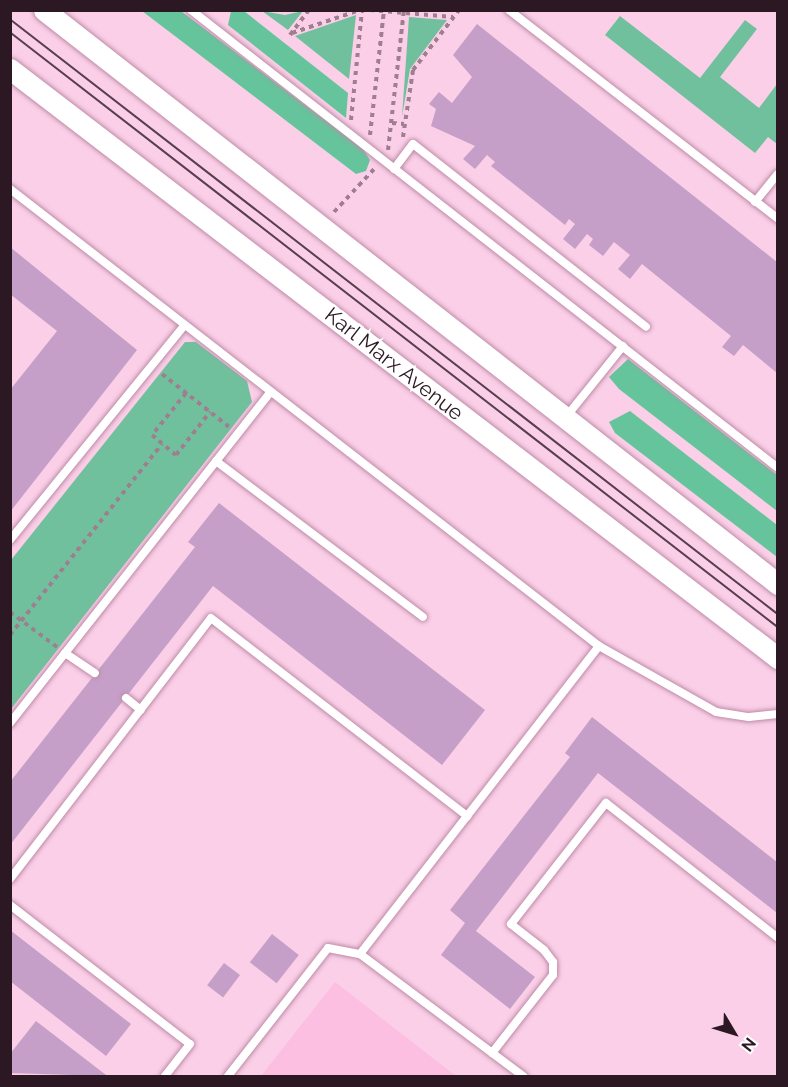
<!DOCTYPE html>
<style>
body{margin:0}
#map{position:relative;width:788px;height:1087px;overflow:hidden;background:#fbcfe7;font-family:Raleway,sans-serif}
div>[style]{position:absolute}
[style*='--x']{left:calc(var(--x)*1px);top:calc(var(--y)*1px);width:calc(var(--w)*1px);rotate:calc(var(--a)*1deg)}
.built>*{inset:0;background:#fcbee1}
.green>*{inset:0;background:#71c09d}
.forest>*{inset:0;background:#66c49c}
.building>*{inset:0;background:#c69fc8;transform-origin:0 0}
.path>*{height:4px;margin-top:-2px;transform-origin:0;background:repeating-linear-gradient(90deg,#9f7e90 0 4.5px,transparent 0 9px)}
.roads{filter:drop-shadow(0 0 2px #be8ba8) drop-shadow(0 0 2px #be8ba8)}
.lane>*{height:8px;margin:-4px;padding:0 4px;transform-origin:4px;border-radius:4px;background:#fff}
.secondary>*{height:21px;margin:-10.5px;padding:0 10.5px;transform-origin:10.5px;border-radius:10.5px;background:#fff}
.tram>*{height:1.5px;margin:-0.75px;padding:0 0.75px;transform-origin:0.75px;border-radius:0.75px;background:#573f4c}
span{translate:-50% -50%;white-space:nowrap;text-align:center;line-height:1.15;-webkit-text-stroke:5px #fff;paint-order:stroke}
.street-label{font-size:21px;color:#2b1823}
.frame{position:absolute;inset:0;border:12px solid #2b1823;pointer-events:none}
.north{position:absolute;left:704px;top:1003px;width:60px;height:60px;-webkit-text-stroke:4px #fff;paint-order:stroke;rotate:128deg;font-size:16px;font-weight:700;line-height:24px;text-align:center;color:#2b1823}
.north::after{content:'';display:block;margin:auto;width:21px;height:27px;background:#2b1823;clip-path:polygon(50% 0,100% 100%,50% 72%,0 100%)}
</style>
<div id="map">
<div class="built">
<i style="clip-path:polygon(335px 982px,456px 1076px,261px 1076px)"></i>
</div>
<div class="green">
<i style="clip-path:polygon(262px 11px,285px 15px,303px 11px,288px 30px)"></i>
<i style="clip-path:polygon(356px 15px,349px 79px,295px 36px)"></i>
<i style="clip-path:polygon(620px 16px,700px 78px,745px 20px,757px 29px,720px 77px,759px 108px,777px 84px,777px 144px,768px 137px,755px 153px,605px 35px)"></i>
<i style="clip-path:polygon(409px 17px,447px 20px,410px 69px,402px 117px)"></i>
<i style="clip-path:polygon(185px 342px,196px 342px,247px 381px,252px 402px,11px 709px,11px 560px)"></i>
</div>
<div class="forest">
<i style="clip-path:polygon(142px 11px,181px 11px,363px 149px,370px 160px,366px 171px,356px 174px)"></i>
<i style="clip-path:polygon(231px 11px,244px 11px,348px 93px,346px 118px,228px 25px)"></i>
<i style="clip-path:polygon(628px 359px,777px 475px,777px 511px,619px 389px,609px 377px)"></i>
<i style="clip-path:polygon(630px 411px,777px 525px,777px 557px,615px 433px,609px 422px)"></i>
</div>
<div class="building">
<i style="clip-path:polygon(477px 24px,777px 262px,777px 373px,743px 345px,734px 356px,722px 347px,731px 336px,642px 264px,630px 279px,618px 269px,630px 255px,614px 242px,603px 256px,589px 245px,593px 239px,587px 234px,575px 249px,563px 239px,575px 224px,569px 219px,565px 225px,491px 166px,495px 162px,487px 155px,475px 169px,463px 159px,475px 146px,431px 126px,436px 109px,429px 104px,439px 92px,452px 103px,472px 77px,453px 55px)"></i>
<i style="clip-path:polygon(10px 247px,137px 350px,10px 512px,10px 390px,57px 331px,10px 294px)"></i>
<i style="clip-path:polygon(219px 503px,485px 710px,442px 765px,213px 586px,10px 845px,10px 782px,195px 547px,188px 542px)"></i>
<i style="clip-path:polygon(592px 717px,777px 862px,777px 913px,598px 773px,476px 931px,535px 977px,510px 1009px,441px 955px,465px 923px,450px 910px,570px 757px,565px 753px)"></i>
<i style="clip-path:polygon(10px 930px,131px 1024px,106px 1056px,10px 981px)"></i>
<i style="left:272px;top:934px;width:34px;height:36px;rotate:38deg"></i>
<i style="left:224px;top:963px;width:20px;height:28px;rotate:37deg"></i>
<i style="clip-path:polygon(36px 1021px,106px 1075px,105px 1076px,10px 1073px,10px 1054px)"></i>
</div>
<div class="path">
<i style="--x:370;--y:10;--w:83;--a:4.8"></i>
<i style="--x:292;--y:33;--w:72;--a:-18.7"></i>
<i style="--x:290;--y:35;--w:31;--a:-53"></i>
<i style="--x:351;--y:120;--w:111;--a:-84.3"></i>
<i style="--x:392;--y:123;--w:12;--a:5"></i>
<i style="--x:370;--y:135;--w:126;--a:-83.6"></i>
<i style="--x:403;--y:137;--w:68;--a:-81.5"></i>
<i style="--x:413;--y:70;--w:76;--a:-52.5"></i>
<i style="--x:388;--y:150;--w:141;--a:-83.5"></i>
<i style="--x:334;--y:212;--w:60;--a:-47"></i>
<i style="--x:162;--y:374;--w:85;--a:38.3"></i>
<i style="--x:186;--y:393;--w:54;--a:129"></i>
<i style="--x:152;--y:435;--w:31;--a:40"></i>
<i style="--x:176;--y:455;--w:55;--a:-51.7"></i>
<i style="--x:10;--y:612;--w:59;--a:36.7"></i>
<i style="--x:10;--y:635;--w:244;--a:-51.5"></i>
</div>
<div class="roads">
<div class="lane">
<i style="--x:191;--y:10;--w:745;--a:37.96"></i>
<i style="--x:509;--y:10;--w:341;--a:37.8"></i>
<i style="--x:394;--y:169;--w:31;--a:-53"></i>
<i style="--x:413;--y:144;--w:296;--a:38.1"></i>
<i style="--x:10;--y:189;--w:745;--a:37.81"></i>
<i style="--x:599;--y:646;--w:134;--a:29.4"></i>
<i style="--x:716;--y:712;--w:33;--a:9"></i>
<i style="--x:749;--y:717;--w:29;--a:-6"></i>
<i style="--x:755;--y:202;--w:36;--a:-51"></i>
<i style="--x:566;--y:417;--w:91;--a:-51.2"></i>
<i style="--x:216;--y:461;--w:259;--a:37"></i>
<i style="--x:10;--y:540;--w:277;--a:-50.9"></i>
<i style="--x:65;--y:653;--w:36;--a:34"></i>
<i style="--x:126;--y:698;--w:19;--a:39"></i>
<i style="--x:10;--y:723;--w:420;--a:-51.8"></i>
<i style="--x:10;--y:879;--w:329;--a:-52.4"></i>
<i style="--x:211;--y:618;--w:324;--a:37.7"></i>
<i style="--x:10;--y:905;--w:227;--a:37.7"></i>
<i style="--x:190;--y:1044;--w:41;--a:128"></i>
<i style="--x:360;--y:954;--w:204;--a:36.8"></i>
<i style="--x:492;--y:1053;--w:99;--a:-52"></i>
<i style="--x:553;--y:975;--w:13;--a:-90"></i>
<i style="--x:553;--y:962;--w:15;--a:-127"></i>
<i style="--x:544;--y:950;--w:42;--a:-141.8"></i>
<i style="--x:511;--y:924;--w:154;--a:-51.9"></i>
<i style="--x:606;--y:803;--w:219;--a:38.1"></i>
<i style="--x:228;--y:1076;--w:162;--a:-52"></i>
<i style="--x:328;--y:948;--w:33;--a:11"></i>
<i style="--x:360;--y:954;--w:390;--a:-52.2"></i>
</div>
<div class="secondary">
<i style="--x:44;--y:10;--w:932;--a:38.03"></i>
<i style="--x:10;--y:69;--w:968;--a:37.49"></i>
</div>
</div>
<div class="tram">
<i style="--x:10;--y:19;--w:972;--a:37.77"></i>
<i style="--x:10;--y:32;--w:972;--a:37.77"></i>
</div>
<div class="street-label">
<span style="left:394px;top:364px;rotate:38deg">Karl Marx Avenue</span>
</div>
<div class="frame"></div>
<div class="north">N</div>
</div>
